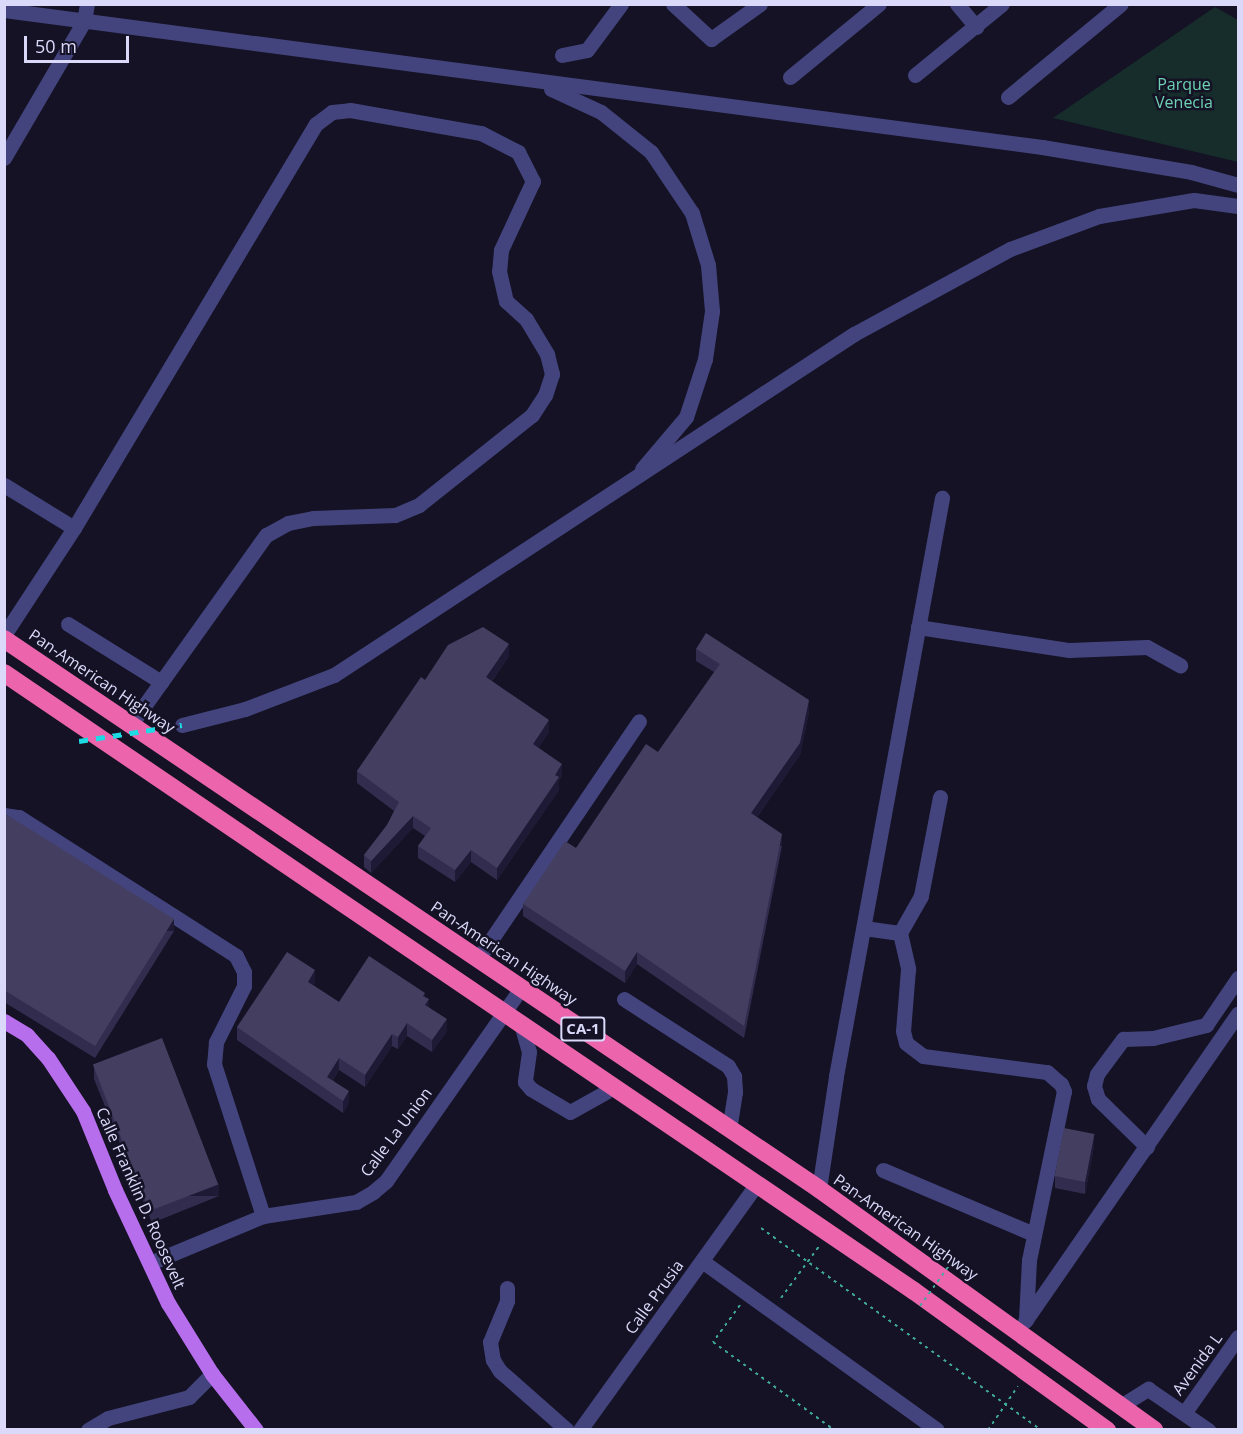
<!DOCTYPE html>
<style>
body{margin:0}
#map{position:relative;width:1243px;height:1434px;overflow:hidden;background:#141224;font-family:"Open Sans",sans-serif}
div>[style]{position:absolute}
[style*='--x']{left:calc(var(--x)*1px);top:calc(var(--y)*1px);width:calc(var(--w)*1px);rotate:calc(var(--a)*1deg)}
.green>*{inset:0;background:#162d2b}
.path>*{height:2px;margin-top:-1px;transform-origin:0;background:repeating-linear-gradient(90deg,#3fa99c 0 3px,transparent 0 7.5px)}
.minor>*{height:15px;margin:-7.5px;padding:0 7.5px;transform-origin:7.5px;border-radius:7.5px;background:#43447d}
.major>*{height:15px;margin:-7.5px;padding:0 7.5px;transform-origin:7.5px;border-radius:7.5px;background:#b66eec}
.highway>*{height:18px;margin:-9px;padding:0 9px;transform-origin:9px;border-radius:9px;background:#eb64ac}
.rail>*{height:4.5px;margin-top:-2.25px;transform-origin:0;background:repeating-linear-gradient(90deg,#1edae2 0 9px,transparent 0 17px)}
.path-bridge>*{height:2px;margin-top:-1px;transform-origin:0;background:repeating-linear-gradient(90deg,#3fa99c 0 3px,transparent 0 7.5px)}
.wall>*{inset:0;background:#322d4f}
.shaded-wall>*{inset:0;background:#1e1a36;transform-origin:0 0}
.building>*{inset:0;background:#443f61;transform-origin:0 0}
span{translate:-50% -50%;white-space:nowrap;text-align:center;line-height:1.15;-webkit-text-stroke:5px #141224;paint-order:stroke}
.shield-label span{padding:2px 4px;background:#141224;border:2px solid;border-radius:4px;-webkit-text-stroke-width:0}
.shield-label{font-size:15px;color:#dbd9fa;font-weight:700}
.park-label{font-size:16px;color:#6ed1b3}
.street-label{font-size:16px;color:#dbd9fa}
.frame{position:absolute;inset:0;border:6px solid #dbd9fa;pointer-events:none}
.scale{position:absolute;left:24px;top:36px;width:105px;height:27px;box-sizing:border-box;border:3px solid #dbd9fa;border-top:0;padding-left:8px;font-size:18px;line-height:21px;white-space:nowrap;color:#dbd9fa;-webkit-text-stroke:4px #141224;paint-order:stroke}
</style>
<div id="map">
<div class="green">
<i style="clip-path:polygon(1215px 7px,1238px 20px,1238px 162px,1053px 118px)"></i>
</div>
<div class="path">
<i style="--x:761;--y:1228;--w:345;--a:35.8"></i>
<i style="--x:932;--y:1251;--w:6;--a:-45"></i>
<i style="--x:936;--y:1247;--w:21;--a:37"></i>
<i style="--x:781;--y:1298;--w:66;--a:-53.7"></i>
<i style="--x:740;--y:1305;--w:46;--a:126.1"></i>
<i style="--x:713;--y:1342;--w:150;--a:36"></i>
<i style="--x:988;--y:1430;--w:53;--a:-55.7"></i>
</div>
<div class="minor">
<i style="--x:673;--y:4;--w:52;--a:42.6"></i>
<i style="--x:711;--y:39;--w:60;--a:-35.5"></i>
<i style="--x:957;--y:4;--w:30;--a:50"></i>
<i style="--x:4;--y:10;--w:1047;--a:7.52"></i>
<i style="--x:1042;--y:147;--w:151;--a:9.5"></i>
<i style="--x:1191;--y:172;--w:49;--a:15.5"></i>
<i style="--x:562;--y:55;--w:25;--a:-11"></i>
<i style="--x:587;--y:50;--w:57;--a:-53.5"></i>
<i style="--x:915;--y:75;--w:112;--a:-39.2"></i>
<i style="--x:790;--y:77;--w:115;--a:-39.4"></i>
<i style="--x:551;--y:89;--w:55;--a:24.7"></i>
<i style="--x:601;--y:112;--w:64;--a:38.7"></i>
<i style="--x:651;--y:152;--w:73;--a:56.1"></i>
<i style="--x:692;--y:213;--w:54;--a:72.9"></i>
<i style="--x:708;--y:265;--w:46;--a:85"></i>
<i style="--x:712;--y:311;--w:49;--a:98.3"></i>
<i style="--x:705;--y:359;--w:61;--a:108.1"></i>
<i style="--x:686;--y:417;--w:68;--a:130.2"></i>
<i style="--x:1008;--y:97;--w:146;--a:-39.5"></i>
<i style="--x:4;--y:158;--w:159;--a:-59.7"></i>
<i style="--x:84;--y:21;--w:17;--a:-80"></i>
<i style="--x:4;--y:485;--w:82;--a:31.6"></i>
<i style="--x:74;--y:528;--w:128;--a:123.2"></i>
<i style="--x:74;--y:528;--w:471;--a:-59.1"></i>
<i style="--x:316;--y:124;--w:20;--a:-37"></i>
<i style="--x:332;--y:112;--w:18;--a:-6"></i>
<i style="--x:350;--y:110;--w:133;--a:10"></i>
<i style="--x:481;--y:133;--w:42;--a:27.2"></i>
<i style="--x:518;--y:152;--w:33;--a:63"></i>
<i style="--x:533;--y:181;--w:76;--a:114.9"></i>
<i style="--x:501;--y:250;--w:21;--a:95"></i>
<i style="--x:499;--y:271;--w:31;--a:77"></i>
<i style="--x:506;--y:301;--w:27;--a:42"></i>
<i style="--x:526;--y:319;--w:41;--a:59"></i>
<i style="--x:547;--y:354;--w:21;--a:76"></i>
<i style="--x:552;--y:374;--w:22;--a:108"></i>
<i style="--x:545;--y:395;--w:24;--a:123"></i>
<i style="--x:532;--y:415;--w:144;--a:141.5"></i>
<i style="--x:419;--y:505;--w:26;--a:157"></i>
<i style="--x:395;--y:515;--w:82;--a:177.9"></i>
<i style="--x:313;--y:518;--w:25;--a:169"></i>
<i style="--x:288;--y:523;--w:25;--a:151"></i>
<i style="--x:266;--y:535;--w:232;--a:125.5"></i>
<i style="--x:68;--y:624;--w:110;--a:31.9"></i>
<i style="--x:918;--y:627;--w:153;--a:8.7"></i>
<i style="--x:1069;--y:650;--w:78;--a:-2.2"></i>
<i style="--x:1147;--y:647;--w:38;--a:29"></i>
<i style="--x:182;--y:725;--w:65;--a:-14.3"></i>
<i style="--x:245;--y:709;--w:95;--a:-20.9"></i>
<i style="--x:334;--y:675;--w:622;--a:-33.26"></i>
<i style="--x:854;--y:334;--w:178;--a:-28.6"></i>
<i style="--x:1010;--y:249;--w:95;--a:-20.3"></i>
<i style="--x:1099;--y:216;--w:96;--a:-9.6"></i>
<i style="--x:1194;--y:200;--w:44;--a:7.8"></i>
<i style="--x:940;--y:797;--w:101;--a:100.9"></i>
<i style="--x:921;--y:896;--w:43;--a:119.6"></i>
<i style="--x:900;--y:933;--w:37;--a:77"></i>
<i style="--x:908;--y:969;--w:62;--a:94.6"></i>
<i style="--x:903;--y:1031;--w:12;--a:76"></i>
<i style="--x:906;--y:1043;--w:21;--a:37"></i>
<i style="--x:923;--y:1056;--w:125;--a:7.4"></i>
<i style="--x:1047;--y:1072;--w:18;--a:41"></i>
<i style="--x:1061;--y:1084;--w:8;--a:67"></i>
<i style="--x:1064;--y:1091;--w:173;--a:101.7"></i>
<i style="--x:1029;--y:1260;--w:60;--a:92.9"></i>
<i style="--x:4;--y:815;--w:15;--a:8"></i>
<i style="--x:19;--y:817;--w:258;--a:32.6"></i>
<i style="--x:236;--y:956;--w:18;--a:63"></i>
<i style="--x:244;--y:972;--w:14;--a:90"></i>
<i style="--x:244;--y:986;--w:63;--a:116.6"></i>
<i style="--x:216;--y:1042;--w:22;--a:95"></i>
<i style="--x:214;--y:1064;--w:160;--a:72.1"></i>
<i style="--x:864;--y:928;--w:36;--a:8"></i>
<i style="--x:478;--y:959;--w:287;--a:-55.9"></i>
<i style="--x:624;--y:999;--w:124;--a:32.8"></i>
<i style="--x:728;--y:1066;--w:12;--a:59"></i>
<i style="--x:734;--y:1076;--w:16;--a:86"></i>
<i style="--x:735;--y:1092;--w:36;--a:99"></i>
<i style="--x:521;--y:1024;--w:29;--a:74"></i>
<i style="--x:529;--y:1052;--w:30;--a:98"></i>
<i style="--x:525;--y:1082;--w:9;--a:49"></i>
<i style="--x:531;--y:1089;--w:45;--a:30.5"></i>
<i style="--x:570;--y:1112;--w:41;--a:-29.1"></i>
<i style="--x:1147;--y:1147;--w:69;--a:-135.6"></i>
<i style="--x:1098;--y:1099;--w:14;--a:-107"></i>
<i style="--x:1094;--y:1086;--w:12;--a:-76"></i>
<i style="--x:1097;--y:1074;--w:44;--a:-53.4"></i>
<i style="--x:1123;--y:1039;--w:30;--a:-2"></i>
<i style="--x:1153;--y:1038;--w:55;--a:-13.8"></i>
<i style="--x:1206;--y:1025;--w:57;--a:-55.8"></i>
<i style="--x:883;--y:1170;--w:164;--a:23"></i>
<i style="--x:819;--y:1189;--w:114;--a:-81.4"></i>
<i style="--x:836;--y:1076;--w:588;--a:-79.61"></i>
<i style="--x:702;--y:1261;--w:289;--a:35.7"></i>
<i style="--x:150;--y:1263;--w:122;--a:-22.6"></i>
<i style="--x:263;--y:1216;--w:94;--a:-8.6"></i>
<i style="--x:356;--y:1202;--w:20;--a:-30"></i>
<i style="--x:373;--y:1192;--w:17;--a:-40"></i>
<i style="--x:386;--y:1181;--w:236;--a:-55"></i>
<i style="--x:507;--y:1288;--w:13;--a:90"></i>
<i style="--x:507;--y:1301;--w:44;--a:112.5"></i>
<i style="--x:490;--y:1342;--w:18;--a:81"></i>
<i style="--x:493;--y:1360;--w:13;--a:58"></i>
<i style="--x:500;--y:1371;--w:89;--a:41.4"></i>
<i style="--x:1025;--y:1321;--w:374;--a:-55.3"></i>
<i style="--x:1122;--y:1405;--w:31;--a:-32"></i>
<i style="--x:1148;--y:1389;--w:73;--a:34.3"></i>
<i style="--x:1185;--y:1412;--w:92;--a:-54.8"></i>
<i style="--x:88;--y:1430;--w:23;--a:-31"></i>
<i style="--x:108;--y:1418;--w:84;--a:-14.5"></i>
<i style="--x:189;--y:1397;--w:33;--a:-45"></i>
<i style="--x:580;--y:1430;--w:303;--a:-54.3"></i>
</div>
<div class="major">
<i style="--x:4;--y:1021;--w:27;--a:31"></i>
<i style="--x:27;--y:1035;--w:31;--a:48"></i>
<i style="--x:48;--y:1058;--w:64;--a:56.6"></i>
<i style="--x:83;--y:1111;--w:85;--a:67.9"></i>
<i style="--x:115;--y:1190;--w:125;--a:64.9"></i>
<i style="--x:168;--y:1303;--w:84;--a:58.2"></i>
<i style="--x:212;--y:1374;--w:71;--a:51.8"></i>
</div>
<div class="highway">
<i style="--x:4;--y:639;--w:983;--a:34.01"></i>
<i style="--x:819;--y:1189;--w:413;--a:35.7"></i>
<i style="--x:4;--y:673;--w:1100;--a:34.18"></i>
<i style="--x:914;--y:1291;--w:238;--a:35.8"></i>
</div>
<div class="rail">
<i style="--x:79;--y:741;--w:104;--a:-8.8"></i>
</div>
<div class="path-bridge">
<i style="--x:920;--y:1306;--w:57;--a:-54.3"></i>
</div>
<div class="wall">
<i style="clip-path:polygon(696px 649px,809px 712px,800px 755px,757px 817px,782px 846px,744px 1038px,637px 964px,625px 983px,523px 916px,523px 904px,576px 848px,658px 752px,714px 672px,696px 661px)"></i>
<i style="clip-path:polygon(509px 656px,492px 681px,549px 732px,538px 748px,562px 776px,559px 780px,559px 790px,497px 880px,471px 862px,455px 882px,418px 858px,418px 846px,425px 836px,413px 828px,371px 873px,364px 867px,364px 855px,387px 825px,394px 811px,357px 783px,357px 771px,425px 680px)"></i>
<i style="clip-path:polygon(4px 813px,174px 931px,95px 1058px,4px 1002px)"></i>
<i style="clip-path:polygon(315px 982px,313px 985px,339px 1002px,425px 997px,429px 1007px,447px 1031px,432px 1052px,407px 1036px,398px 1049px,392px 1046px,365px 1087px,339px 1070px,333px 1080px,349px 1103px,343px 1113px,237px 1040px,237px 1027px)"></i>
<i style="clip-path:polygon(94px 1067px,219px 1196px,152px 1223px,94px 1079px)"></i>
<i style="clip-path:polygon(1094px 1146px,1085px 1194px,1055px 1188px,1055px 1176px)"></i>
</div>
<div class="shaded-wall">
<i style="clip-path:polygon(509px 644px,509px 656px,486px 689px,486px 677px)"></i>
<i style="clip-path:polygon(809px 700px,809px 712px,800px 755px,751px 825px,751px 813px)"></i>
<i style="clip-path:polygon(549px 720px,549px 732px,533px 756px,533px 744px)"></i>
<i style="clip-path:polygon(562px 764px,562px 776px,559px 780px,559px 790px,497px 880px,497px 868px)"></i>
<i style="clip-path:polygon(413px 816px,413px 828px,371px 873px,371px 861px)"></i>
<i style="left:782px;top:834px;width:12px;height:196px;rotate:90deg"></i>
<i style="clip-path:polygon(471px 850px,471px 862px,455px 882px,455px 870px)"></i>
<i style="left:174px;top:919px;width:12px;height:150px;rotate:90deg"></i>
<i style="clip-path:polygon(637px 952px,637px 964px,625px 983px,625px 971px)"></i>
<i style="clip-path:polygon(315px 970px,315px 982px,308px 994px,308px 982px)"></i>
<i style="clip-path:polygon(425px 993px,425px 1004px,429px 999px,429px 1011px,425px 1017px,423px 996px)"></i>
<i style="clip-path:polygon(447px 1019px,447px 1031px,432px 1052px,432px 1040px)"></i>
<i style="clip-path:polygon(407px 1023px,407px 1036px,398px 1049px,398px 1037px)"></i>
<i style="clip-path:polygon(392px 1034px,392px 1046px,365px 1087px,365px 1075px)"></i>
<i style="clip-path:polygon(339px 1058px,339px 1070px,327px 1089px,327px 1077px)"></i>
<i style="clip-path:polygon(349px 1091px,349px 1103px,343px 1113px,343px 1101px)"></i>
<i style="clip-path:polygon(1094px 1134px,1094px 1146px,1085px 1194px,1085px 1181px)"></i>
<i style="left:219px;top:1184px;width:12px;height:72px;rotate:90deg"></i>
</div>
<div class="building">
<i style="clip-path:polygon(483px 627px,509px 644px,486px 677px,549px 720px,533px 744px,562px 764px,555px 775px,559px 777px,497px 868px,471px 850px,455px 870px,418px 846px,431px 828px,413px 816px,371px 861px,364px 855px,387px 825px,399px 802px,357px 771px,421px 677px,425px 680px,448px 645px)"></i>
<i style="clip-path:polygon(706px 633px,809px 700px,800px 743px,751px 813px,782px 834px,744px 1026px,637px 952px,625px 971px,523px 904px,565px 841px,576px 848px,646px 744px,658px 752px,720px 664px,696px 649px)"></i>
<i style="clip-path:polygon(4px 813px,174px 919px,95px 1046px,4px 990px)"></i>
<i style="clip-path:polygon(287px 952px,315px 970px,308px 982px,339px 1002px,369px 956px,425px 993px,423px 996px,429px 999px,425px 1005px,447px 1019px,432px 1040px,407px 1023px,398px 1037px,392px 1034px,365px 1075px,339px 1058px,327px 1077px,349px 1091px,343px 1101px,237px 1027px)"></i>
<i style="left:162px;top:1038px;width:157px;height:74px;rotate:69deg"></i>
<i style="left:1064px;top:1128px;width:31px;height:49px;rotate:11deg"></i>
</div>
<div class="shield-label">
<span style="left:583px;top:1029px">CA-1</span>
</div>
<div class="park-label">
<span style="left:1184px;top:93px">Parque<br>Venecia</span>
</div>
<div class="street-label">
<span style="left:102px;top:681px;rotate:34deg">Pan-American Highway</span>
<span style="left:504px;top:953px;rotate:34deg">Pan-American Highway</span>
<span style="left:396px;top:1132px;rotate:-53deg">Calle La Union</span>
<span style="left:141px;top:1198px;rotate:66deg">Calle Franklin D. Roosevelt</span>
<span style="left:906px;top:1227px;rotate:35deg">Pan-American Highway</span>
<span style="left:654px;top:1297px;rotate:-54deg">Calle Prusia</span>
<span style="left:1197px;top:1364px;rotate:-54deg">Avenida L</span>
</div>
<div class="frame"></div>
<div class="scale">50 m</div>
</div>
